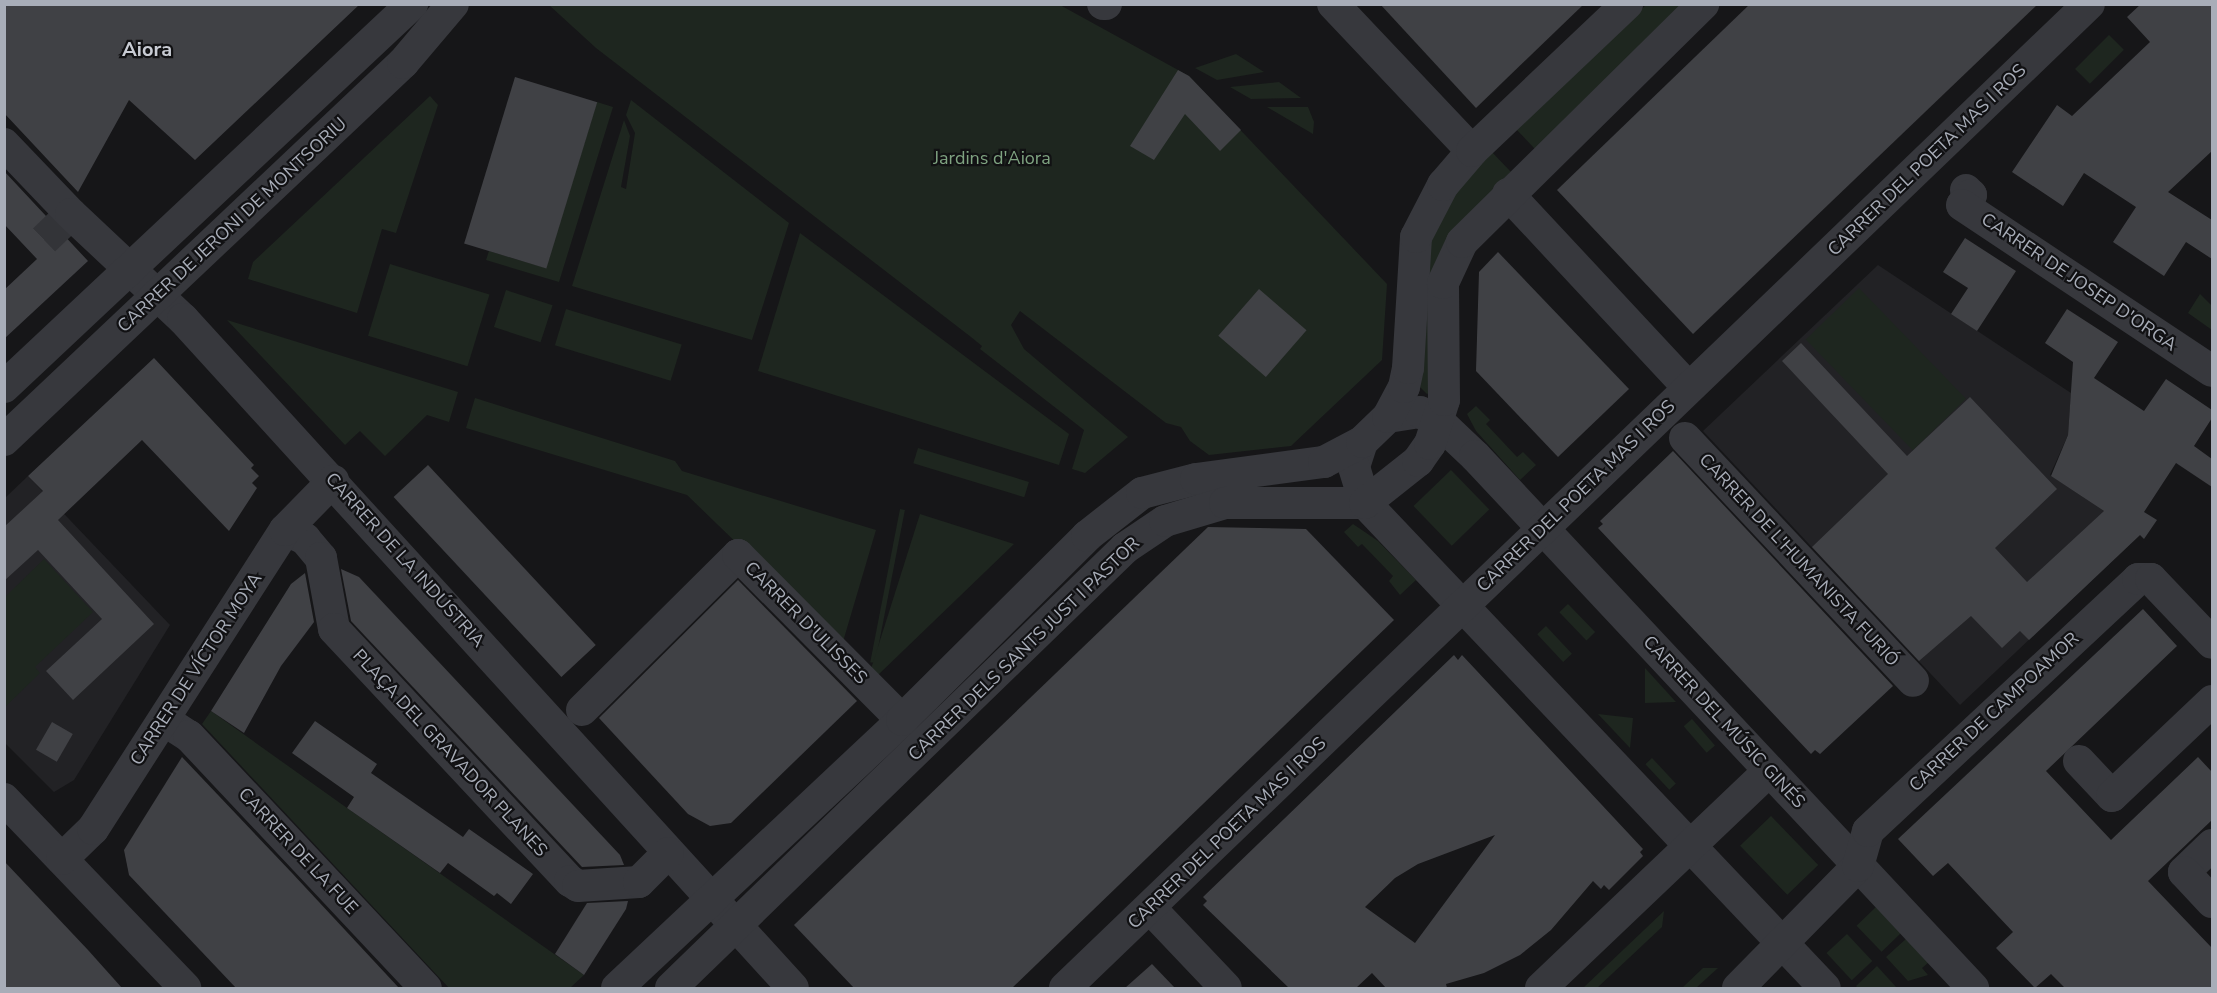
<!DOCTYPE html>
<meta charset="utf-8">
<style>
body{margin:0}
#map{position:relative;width:2217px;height:993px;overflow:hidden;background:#161618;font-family:"Nunito Sans",sans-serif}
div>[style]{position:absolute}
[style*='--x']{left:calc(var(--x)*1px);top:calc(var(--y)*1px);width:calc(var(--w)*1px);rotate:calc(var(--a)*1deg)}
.built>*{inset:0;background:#222225}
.green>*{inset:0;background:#1e261f;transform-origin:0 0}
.building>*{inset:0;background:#404145;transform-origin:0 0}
.minor-tunnel>*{height:32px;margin-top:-16px;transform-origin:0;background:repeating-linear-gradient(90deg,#333438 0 32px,transparent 0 48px)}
.minor>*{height:32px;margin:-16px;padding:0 16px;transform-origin:16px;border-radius:16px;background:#37383d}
span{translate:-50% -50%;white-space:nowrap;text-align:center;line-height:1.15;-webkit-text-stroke:4.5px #111113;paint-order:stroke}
.park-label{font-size:18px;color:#7fa381}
.street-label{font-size:18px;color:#a8adb8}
.neighbourhood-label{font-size:20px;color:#c9ccd4;font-weight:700}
.frame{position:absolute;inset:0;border:6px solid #a8adb8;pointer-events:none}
</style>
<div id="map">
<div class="built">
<i style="clip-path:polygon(1878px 265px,2071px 393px,2068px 435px,2050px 475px,2140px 535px,1960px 705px,1703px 431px)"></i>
<i style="clip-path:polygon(28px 476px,170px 625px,74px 780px,54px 792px,5px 743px,5px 498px)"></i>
</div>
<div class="green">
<i style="clip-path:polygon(549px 5px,1060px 5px,1189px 76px,1387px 284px,1382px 360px,1291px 446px,1209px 455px,1190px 441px,1181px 427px,1166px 423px,1020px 311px,1011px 325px,1024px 349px,1128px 437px,1085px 473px,1072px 469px,1084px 430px,980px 349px,982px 346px,971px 337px,596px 48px)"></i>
<i style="clip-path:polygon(1646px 5px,1685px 5px,1535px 149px,1516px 129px)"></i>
<i style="left:2109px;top:35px;width:21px;height:48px;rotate:45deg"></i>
<i style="clip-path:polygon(1236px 54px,1264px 72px,1217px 80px,1195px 68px)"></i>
<i style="clip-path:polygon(1279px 82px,1301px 98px,1251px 99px,1230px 87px)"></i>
<i style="clip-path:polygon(430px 96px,438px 105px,396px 233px,382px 229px,357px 313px,248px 279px,253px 262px)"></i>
<i style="clip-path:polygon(631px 100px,789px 223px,752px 340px,572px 286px,624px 120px,630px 136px,621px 187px,626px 189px,635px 133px,626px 115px)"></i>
<i style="clip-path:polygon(597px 102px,613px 107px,559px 282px,486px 260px,489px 251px,546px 268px)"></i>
<i style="clip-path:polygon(1308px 107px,1314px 122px,1313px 134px,1267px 107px)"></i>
<i style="clip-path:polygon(1490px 150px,1511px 172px,1452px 231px,1438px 258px,1431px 392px,1427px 394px,1420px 387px,1430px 235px,1436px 219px)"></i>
<i style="clip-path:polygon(800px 233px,1069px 434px,1059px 465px,758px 371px)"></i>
<i style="left:390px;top:264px;width:104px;height:75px;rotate:17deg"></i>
<i style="left:1859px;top:288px;width:154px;height:74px;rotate:46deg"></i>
<i style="left:506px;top:290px;width:49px;height:39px;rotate:18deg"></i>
<i style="clip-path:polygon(2200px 294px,2212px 306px,2212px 330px,2188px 313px)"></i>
<i style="left:566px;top:309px;width:121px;height:38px;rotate:17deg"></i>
<i style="clip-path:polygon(227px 320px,458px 392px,449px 422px,427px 415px,385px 456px,360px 431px,345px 445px)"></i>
<i style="clip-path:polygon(475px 398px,675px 461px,682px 471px,876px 530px,842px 645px,687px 495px,466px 428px)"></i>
<i style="clip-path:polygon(1476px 406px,1490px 420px,1486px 424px,1517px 457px,1523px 452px,1536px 465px,1520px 480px,1476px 431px,1467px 414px)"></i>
<i style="left:918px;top:448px;width:116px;height:16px;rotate:17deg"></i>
<i style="left:1451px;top:470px;width:55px;height:52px;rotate:46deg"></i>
<i style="left:900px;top:509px;width:5px;height:156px;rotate:11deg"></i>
<i style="clip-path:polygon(920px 514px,1014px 544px,878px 675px,870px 672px)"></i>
<i style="clip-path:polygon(1353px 524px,1378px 541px,1416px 580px,1400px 595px,1389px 581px,1393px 576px,1362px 544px,1358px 547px,1344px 532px)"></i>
<i style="clip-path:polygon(44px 559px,93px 612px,35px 667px,40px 673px,5px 707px,5px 597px)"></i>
<i style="left:1568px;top:604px;width:39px;height:12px;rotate:46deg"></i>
<i style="left:1546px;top:626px;width:38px;height:12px;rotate:47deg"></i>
<i style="clip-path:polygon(1645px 668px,1676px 702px,1645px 703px)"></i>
<i style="clip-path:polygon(211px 711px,347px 808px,584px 975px,570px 988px,449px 988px,202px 724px)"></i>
<i style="clip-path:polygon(1598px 714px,1633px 718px,1630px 748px)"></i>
<i style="left:1692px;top:719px;width:35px;height:11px;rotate:49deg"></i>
<i style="left:1652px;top:758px;width:35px;height:9px;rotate:47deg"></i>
<i style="left:1771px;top:816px;width:68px;height:43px;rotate:46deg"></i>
<i style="left:1876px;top:907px;width:36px;height:27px;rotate:46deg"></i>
<i style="clip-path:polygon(1664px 911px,1662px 927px,1597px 988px,1583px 988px)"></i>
<i style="left:1847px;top:934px;width:37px;height:28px;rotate:47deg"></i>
<i style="clip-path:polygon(1907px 938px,1929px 962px,1922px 968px,1928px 975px,1908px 981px,1886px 957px)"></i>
<i style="clip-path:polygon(1877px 966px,1897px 988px,1858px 988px,1856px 986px)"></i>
<i style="clip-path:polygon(1703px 968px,1718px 968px,1696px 988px,1682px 988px)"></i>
</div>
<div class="building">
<i style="clip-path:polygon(4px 4px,360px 4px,195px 160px,129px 100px,78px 192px,4px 113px)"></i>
<i style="clip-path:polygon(1380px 4px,1584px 4px,1476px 108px)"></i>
<i style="clip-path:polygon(1750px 4px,2038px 4px,1693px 334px,1557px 190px)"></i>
<i style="clip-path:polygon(2141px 4px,2212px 4px,2212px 151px,2168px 192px,2212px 220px,2212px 259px,2186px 242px,2164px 276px,2113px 242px,2136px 207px,2084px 173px,2063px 206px,2012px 172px,2057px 105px,2072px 116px,2150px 42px,2127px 17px)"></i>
<i style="clip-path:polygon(1178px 70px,1189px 76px,1241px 130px,1220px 151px,1185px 114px,1154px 160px,1130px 146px)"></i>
<i style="left:515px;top:77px;width:86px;height:174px;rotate:17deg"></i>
<i style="clip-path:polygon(4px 171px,88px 261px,4px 339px,4px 290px,37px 259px,4px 224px)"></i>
<i style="clip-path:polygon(1965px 238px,2016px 271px,1977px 331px,1951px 314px,1968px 288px,1943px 272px)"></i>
<i style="clip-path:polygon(1498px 252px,1629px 389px,1558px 457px,1476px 371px,1479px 272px)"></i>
<i style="left:1259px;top:289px;width:63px;height:62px;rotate:41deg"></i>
<i style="clip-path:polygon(2067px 309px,2118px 342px,2094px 378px,2144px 411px,2166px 379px,2212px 410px,2212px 418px,2194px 446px,2212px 459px,2212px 487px,2176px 463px,2144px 512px,2157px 520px,2144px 539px,2140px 535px,2029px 640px,2020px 631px,2002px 648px,1971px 616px,1919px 661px,1812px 547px,1888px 474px,1782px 361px,1801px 343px,1907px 456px,1970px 397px,2057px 489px,1995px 548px,2027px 582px,2104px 511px,2051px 476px,2068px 435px,2073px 362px,2045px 343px)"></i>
<i style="clip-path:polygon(154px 358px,254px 465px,251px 468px,259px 476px,252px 483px,257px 488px,229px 531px,142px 440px,58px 520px,154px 624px,73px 700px,46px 671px,102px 619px,38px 550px,4px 581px,4px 527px,43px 491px,28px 476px)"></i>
<i style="clip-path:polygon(1673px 451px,1893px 686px,1820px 754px,1815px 750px,1811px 754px,1598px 528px,1603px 524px,1600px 521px)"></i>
<i style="left:428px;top:465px;width:246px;height:47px;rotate:47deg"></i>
<i style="clip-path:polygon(1208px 527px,1306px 529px,1394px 620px,1012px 988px,854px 988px,794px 925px)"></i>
<i style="clip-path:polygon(341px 569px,359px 577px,620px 855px,624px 865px,582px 867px,351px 621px)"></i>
<i style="clip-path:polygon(305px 573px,314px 622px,281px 666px,244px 733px,211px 711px,291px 584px)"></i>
<i style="clip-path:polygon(738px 580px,857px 701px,731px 823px,710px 826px,688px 814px,599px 718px)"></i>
<i style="clip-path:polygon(2143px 609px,2177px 646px,2046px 771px,2111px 840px,2198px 757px,2212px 772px,2212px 820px,2148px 881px,2212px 948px,2212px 988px,2065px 988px,2051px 974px,2035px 988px,1996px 948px,2013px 932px,1948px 863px,1933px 876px,1898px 839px)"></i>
<i style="clip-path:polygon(evenodd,1454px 655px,1458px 660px,1462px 655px,1643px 849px,1640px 852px,1643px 856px,1609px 890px,1604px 885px,1601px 889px,1593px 881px,1551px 930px,1520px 955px,1484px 973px,1446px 984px,1447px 988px,1386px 988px,1372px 973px,1356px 988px,1289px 988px,1203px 905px,1207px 901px,1203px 897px,1454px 655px,1495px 835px,1415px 943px,1365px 907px,1395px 878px,1418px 864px,1495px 835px)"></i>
<i style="clip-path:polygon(315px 721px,377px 764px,371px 773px,463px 837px,469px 829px,533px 874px,511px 904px,497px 893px,494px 896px,448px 863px,440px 873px,347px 808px,354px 797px,292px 753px)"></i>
<i style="left:52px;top:722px;width:24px;height:32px;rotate:30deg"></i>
<i style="clip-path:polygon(182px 757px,292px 873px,399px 988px,236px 988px,129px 875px,124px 850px)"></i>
<i style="clip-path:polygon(4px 861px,88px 950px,122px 988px,4px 988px)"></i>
<i style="clip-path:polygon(628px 901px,626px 909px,584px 975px,555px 954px,587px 903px)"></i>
<i style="clip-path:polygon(1152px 964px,1175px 988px,1125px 988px)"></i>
</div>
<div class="minor-tunnel">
<i style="--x:44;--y:240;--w:37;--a:-44"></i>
</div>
<div class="minor">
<i style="--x:1103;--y:4;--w:3;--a:0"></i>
<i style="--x:1333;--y:4;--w:202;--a:46.6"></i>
<i style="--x:4;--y:144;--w:97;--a:46.3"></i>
<i style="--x:71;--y:214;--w:154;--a:43.2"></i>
<i style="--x:183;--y:319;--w:905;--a:47.64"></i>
<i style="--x:1966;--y:190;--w:7;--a:45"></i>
<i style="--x:1971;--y:195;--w:13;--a:132"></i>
<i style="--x:1962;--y:205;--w:300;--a:33.6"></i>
<i style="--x:1508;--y:194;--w:265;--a:47"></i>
<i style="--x:4;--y:387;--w:560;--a:-43.19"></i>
<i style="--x:1388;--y:417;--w:32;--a:-9"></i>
<i style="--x:1420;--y:412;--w:21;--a:28"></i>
<i style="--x:1439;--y:422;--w:50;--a:43.4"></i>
<i style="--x:1475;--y:456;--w:729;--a:46.89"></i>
<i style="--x:1685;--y:438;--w:333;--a:46.8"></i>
<i style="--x:4;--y:440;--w:549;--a:-43.38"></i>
<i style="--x:403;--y:63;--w:77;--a:-49.7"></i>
<i style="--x:1362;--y:442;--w:26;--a:108"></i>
<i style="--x:1354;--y:467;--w:38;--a:73"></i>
<i style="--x:1365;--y:503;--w:668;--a:46.52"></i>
<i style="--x:285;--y:530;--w:22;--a:24"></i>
<i style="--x:305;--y:539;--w:25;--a:50"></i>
<i style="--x:321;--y:558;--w:72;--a:79.6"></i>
<i style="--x:334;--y:629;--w:345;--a:46.9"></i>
<i style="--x:570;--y:881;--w:9;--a:32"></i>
<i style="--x:578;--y:886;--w:61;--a:-3.8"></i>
<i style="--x:639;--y:882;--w:41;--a:-45"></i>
<i style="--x:582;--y:710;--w:220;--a:-44.8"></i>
<i style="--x:738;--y:555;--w:233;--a:45.2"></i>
<i style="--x:164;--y:720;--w:30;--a:33"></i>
<i style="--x:189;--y:736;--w:346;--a:46.8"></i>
<i style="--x:2079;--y:761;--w:48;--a:46.7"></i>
<i style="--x:2112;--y:796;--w:138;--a:-43.5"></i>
<i style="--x:4;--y:799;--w:262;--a:46.2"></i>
<i style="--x:2212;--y:845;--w:39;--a:136"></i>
<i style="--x:2184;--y:872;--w:41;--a:47"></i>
<i style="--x:62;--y:859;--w:43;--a:-44.1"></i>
<i style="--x:93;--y:829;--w:355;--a:-57.3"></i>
<i style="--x:285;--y:530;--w:69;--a:-45.6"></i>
<i style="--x:1150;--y:908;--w:110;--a:46.5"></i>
<i style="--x:617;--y:988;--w:391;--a:-43.2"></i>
<i style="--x:902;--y:720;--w:261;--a:-44.8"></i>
<i style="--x:1087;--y:536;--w:70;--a:-38"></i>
<i style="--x:1142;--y:493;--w:56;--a:-14.5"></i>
<i style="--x:1196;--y:479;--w:129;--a:-7.6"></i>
<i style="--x:1324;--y:462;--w:43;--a:-27.8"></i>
<i style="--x:1362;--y:442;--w:36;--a:-44"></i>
<i style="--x:1388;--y:417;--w:34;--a:-62"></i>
<i style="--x:1404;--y:387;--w:19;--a:-78"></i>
<i style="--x:1408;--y:368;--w:131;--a:-86.5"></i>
<i style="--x:1416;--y:237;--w:59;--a:-62.6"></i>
<i style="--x:1443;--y:185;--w:45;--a:-49.5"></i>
<i style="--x:1472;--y:151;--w:214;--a:-43.5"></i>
<i style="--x:671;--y:988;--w:632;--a:-44.1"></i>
<i style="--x:1125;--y:548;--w:48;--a:-34"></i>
<i style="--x:1165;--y:521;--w:63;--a:-16.7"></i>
<i style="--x:1225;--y:503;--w:140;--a:0"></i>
<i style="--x:1365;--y:503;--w:68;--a:-38.4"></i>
<i style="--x:1418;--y:461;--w:21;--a:-55"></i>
<i style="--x:1430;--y:444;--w:46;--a:-72.3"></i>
<i style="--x:1444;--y:400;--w:117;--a:-90.5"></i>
<i style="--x:1443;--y:283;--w:45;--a:-65.1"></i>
<i style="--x:1462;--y:242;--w:339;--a:-44.6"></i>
<i style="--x:1065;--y:988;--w:1420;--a:-43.86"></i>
<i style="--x:1541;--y:988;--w:315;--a:-43.6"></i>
<i style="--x:1738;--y:988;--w:171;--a:-45.5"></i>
<i style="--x:1858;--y:866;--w:36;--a:-74"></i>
<i style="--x:1868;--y:831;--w:369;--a:-43"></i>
<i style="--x:2138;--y:579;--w:13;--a:0"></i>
<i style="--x:2151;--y:579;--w:88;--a:46.4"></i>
</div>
<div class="park-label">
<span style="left:992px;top:158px">Jardins d'Aiora</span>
</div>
<div class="street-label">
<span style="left:1927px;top:160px;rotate:-44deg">CARRER DEL POETA MAS I ROS</span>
<span style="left:232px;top:225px;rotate:-43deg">CARRER DE JERONI DE MONTSORIU</span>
<span style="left:2079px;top:282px;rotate:34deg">CARRER DE JOSEP D'ORGA</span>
<span style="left:1576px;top:496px;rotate:-44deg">CARRER DEL POETA MAS I ROS</span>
<span style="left:405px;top:560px;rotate:48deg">CARRER DE LA INDÚSTRIA</span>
<span style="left:1799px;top:560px;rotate:47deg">CARRER DE L'HUMANISTA FURIÓ</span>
<span style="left:806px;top:623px;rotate:45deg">CARRER D'ULISSES</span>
<span style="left:1024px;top:649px;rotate:-44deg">CARRER DELS SANTS JUST I PASTOR</span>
<span style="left:196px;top:669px;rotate:-57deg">CARRER DE VÍCTOR MOYA</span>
<span style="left:1994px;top:712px;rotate:-43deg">CARRER DE CAMPOAMOR</span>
<span style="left:1724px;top:722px;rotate:47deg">CARRER DEL MÚSIC GINÉS</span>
<span style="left:450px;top:753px;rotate:47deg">PLAÇA DEL GRAVADOR PLANES</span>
<span style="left:1227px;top:833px;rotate:-44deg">CARRER DEL POETA MAS I ROS</span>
<span style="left:298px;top:851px;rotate:47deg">CARRER DE LA FUE</span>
</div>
<div class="neighbourhood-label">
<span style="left:147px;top:49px">Aiora</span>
</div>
<div class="frame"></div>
</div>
